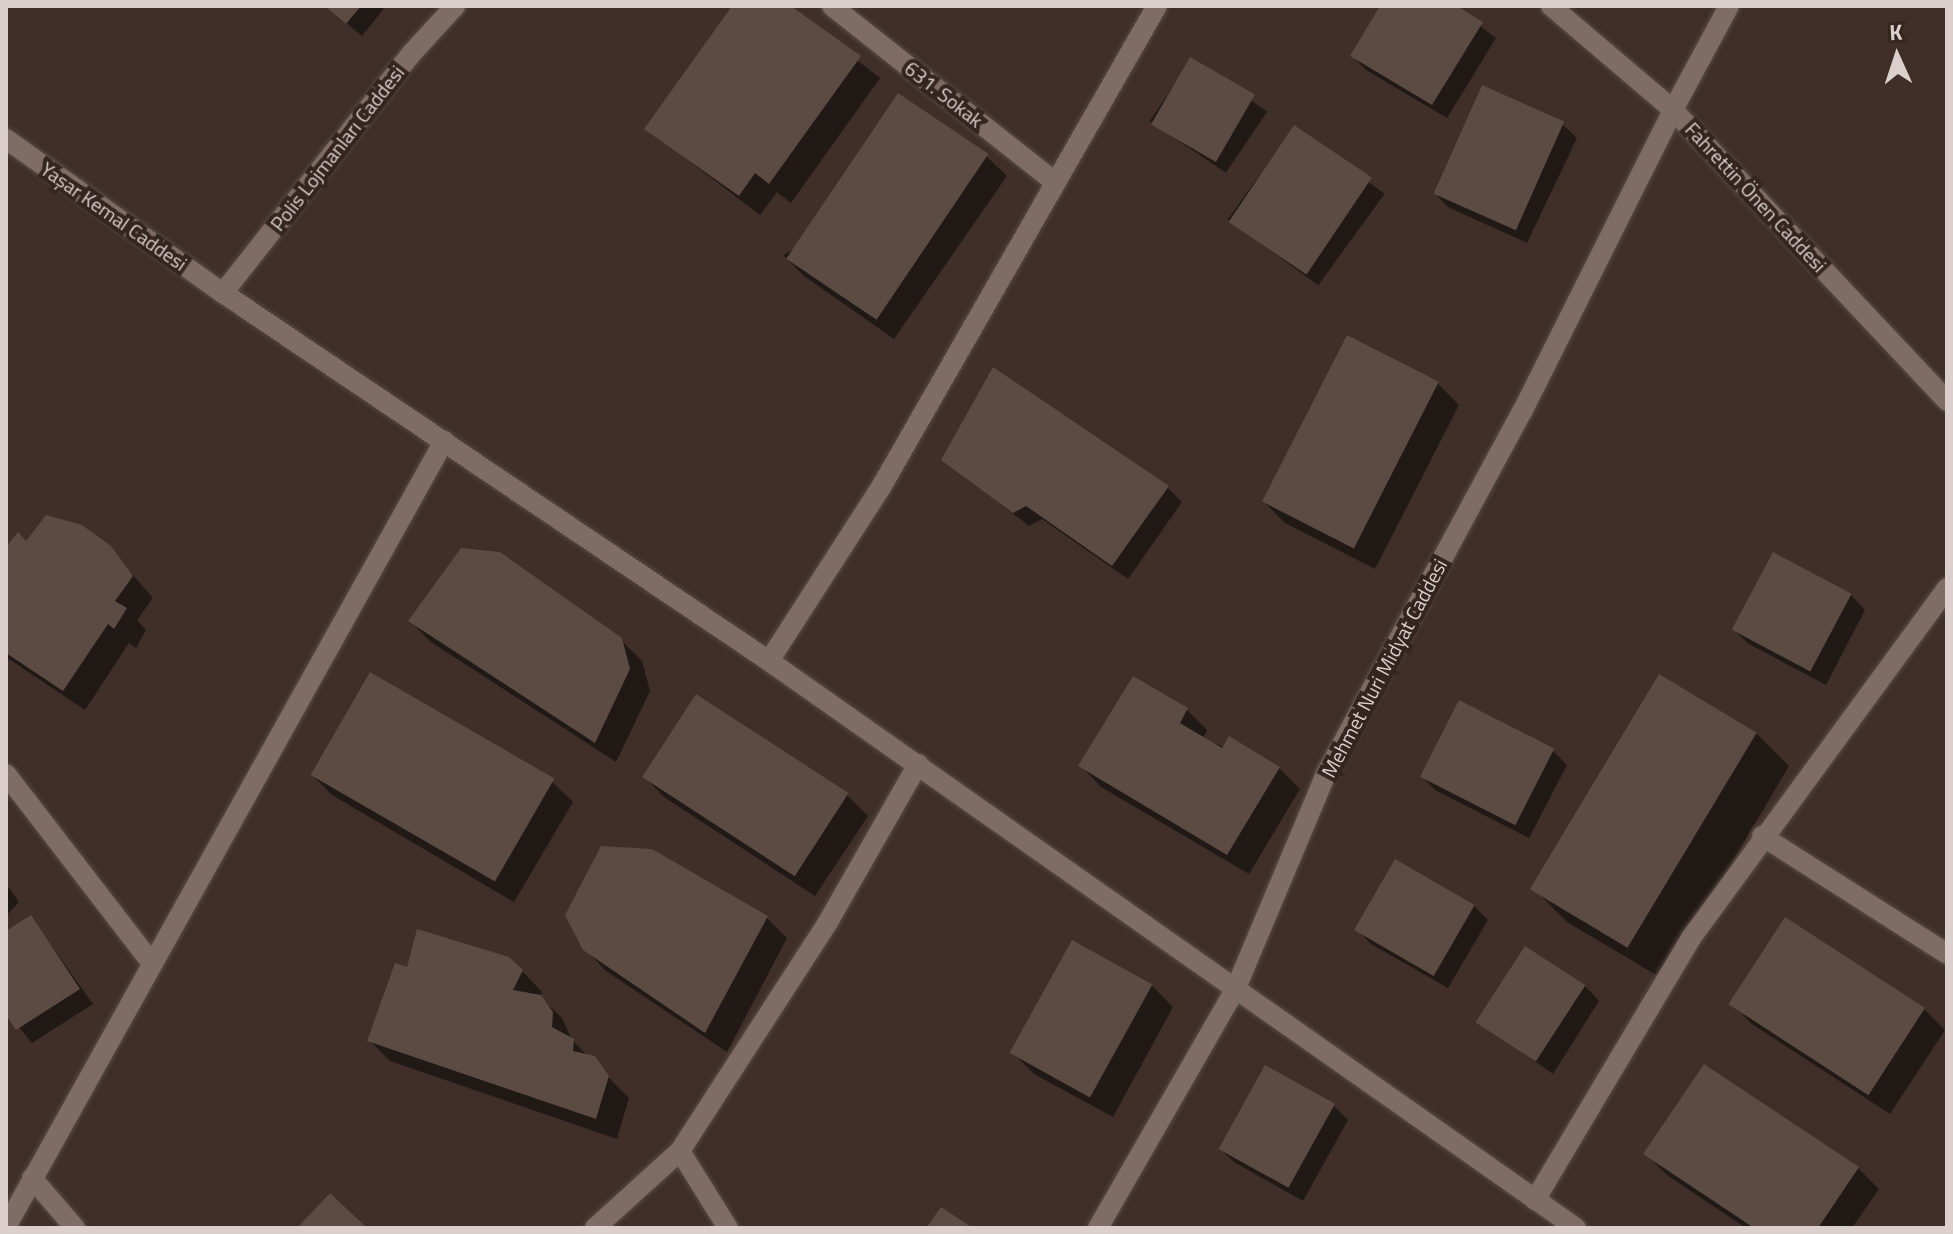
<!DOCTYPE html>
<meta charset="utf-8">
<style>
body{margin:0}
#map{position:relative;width:1953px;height:1234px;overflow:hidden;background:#3f2f28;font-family:"Titillium Web",sans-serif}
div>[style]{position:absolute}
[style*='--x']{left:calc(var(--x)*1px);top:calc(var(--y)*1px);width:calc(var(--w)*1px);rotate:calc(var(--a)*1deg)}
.shadow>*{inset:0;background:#0007;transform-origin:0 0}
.building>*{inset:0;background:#5b4b43;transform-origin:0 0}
.roads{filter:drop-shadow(0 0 2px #584b44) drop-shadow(0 0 2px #584b44)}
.street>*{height:20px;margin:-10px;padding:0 10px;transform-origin:10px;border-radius:10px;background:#7f6d65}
.secondary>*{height:20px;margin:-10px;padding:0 10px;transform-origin:10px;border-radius:10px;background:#7f6d65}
span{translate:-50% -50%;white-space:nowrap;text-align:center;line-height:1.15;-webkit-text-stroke:8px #34251e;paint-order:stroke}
.street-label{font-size:20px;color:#dbd0cb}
.frame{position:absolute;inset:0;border:8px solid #dbd0cb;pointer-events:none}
.north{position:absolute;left:1857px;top:16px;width:80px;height:80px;-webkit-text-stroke:6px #34251e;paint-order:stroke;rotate:357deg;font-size:22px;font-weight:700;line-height:32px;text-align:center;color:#dbd0cb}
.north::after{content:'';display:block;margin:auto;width:28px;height:36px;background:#dbd0cb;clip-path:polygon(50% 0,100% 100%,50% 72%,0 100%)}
</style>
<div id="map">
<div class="shadow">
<i style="clip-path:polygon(325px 6px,386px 6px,362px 36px)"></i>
<i style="clip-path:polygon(735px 6px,787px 6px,880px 78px,791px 203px,777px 192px,760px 215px,647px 129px)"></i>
<i style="clip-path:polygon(1382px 6px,1453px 6px,1496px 38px,1447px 118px,1366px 70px,1352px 56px)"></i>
<i style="left:1191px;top:60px;width:92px;height:74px;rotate:34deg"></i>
<i style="clip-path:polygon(1562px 124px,1577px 138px,1527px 243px,1448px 207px,1434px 193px)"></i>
<i style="left:1294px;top:128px;width:112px;height:113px;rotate:36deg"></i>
<i style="clip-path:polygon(986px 156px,1007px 176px,894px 339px,804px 276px,783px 255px)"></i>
<i style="clip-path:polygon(1348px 338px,1438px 384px,1459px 405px,1375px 569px,1285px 523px,1264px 502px)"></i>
<i style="clip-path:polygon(943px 459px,1167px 487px,1182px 502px,1128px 579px,1042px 519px,1029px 526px)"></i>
<i style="clip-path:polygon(26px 544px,109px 548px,153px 598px,137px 620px,146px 630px,136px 648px,129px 643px,85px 710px,6px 657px,6px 554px)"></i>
<i style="clip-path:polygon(1851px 595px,1865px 610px,1826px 685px,1749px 644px,1734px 630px)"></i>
<i style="clip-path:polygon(410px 621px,620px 639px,642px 661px,650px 691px,616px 762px,431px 642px)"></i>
<i style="clip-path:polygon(1186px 709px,1207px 730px,1203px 739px,1279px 768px,1300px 789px,1249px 874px,1101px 787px,1081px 766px)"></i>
<i style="clip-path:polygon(1756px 733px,1789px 766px,1663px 979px,1567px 922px,1534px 889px)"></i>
<i style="clip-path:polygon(1553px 751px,1567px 765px,1529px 838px,1435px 790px,1421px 775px)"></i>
<i style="clip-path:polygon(311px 774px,552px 782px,573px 802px,514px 902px,332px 795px)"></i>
<i style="clip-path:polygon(644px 776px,847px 795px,868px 816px,815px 896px,664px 797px)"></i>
<i style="clip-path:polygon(6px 884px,19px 902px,6px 916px)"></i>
<i style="clip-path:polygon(1474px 906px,1488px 920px,1448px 988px,1371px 944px,1357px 929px)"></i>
<i style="clip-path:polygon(31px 917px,93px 1004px,32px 1043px,6px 1012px,6px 934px)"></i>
<i style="clip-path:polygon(767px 918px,787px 938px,727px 1052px,606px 971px,585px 949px)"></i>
<i style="clip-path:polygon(1786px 920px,1924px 1009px,1945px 1030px,1890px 1114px,1752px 1024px,1731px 1003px)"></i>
<i style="clip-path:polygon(1072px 943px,1152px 986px,1173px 1007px,1113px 1117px,1034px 1074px,1013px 1053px)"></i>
<i style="clip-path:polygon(408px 969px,522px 971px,542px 992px,540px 997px,562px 1018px,572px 1040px,629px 1098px,617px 1139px,390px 1061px,369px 1040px)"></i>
<i style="clip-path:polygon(1585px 986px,1599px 1001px,1553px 1074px,1479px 1022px)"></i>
<i style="clip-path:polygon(1266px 1067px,1334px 1106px,1348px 1120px,1303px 1201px,1234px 1162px,1219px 1148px)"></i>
<i style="clip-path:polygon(1646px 1154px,1858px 1168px,1879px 1189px,1852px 1228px,1746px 1228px,1667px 1175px)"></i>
</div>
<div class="building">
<i style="clip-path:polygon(325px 6px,361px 6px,346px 24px)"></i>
<i style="clip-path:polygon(732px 6px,791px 6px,861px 56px,769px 184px,755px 173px,739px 196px,644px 129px)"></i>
<i style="clip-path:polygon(1380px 6px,1457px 6px,1483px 22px,1432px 105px,1350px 56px)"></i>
<i style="left:1190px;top:57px;width:75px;height:78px;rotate:30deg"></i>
<i style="left:1482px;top:85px;width:90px;height:119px;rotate:24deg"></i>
<i style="left:898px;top:93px;width:109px;height:200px;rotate:34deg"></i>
<i style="left:1294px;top:125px;width:94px;height:117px;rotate:34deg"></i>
<i style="left:1347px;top:335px;width:103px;height:187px;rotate:27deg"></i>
<i style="clip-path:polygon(993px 367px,1169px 486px,1112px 566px,1026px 506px,1013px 513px,941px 460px)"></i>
<i style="clip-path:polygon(46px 515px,82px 525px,111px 546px,133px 576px,115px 601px,127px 608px,114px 629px,108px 624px,63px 691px,6px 653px,6px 547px,18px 532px,26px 541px)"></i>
<i style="clip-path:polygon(461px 548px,500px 552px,622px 638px,630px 669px,595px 743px,408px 621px)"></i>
<i style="left:1773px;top:552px;width:89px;height:88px;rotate:28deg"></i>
<i style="left:370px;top:672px;width:213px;height:119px;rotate:30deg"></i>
<i style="left:1659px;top:674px;width:114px;height:251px;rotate:31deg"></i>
<i style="clip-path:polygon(1133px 676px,1188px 708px,1180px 723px,1222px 748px,1229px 736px,1280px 767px,1227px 855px,1078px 766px)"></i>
<i style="left:696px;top:694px;width:182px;height:99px;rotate:33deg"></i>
<i style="left:1459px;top:700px;width:107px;height:86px;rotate:27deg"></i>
<i style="clip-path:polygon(601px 846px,652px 849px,768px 916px,705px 1033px,583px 950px,565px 915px)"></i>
<i style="left:1395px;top:859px;width:92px;height:82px;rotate:30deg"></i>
<i style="clip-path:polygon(31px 915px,80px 989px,16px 1030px,6px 1015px,6px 931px)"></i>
<i style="left:1785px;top:917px;width:167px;height:104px;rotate:33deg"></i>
<i style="clip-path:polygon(417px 929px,509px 957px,523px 970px,513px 990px,541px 995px,553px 1012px,552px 1027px,574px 1039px,573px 1051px,595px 1056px,609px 1076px,596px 1119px,367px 1041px,395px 963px,407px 967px)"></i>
<i style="left:1072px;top:940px;width:92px;height:129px;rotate:29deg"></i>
<i style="left:1525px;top:946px;width:72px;height:91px;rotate:33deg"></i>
<i style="clip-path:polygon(1704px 1064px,1859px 1167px,1818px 1228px,1754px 1228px,1643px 1154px)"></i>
<i style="left:1265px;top:1065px;width:80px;height:96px;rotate:29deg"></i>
<i style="clip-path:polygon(330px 1193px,367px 1228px,297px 1228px)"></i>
<i style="clip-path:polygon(941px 1207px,973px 1228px,926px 1228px)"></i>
</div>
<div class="roads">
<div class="street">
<i style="--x:832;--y:6;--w:285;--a:38.3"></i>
<i style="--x:1673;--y:110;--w:118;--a:-61.7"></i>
<i style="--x:223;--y:293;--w:658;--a:33.98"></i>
<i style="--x:769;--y:661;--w:986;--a:35.09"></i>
<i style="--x:769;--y:661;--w:205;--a:-57.2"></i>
<i style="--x:880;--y:489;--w:557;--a:-60.17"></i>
<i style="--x:6;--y:774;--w:237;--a:52.4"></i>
<i style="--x:1762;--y:836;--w:219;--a:32.5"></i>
<i style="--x:680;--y:1151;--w:91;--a:58.1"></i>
<i style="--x:32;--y:1178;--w:66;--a:49.3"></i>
<i style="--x:1535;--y:1200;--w:305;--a:-59.2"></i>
<i style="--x:1691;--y:938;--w:434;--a:-53.8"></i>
<i style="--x:6;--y:1227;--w:900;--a:-60.87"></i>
<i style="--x:595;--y:1228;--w:115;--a:-42.2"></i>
<i style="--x:680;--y:1151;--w:273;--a:-57.1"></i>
<i style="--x:828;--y:922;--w:182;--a:-60.3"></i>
</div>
<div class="secondary">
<i style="--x:1551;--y:6;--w:160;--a:40.4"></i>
<i style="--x:1673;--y:110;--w:400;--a:46.7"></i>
<i style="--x:6;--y:139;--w:266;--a:35.4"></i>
<i style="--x:223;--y:293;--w:305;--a:-51.8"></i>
<i style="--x:412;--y:53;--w:64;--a:-47.5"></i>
<i style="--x:1098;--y:1228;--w:277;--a:-60.1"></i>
<i style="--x:1236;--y:988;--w:232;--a:-67.2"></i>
<i style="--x:1326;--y:774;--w:412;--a:-61.6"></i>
<i style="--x:1522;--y:412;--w:338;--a:-63.4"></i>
</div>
</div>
<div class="street-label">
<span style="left:944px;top:94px;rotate:38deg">631. Sokak</span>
<span style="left:337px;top:148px;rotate:-52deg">Polis Lojmanları Caddesi</span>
<span style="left:1756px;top:197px;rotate:47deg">Fahrettin Önen Caddesi</span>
<span style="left:114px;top:216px;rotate:35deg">Yaşar Kemal Caddesi</span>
<span style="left:1384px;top:668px;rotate:-62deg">Mehmet Nuri Midyat Caddesi</span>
</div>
<div class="frame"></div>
<div class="north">K</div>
</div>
